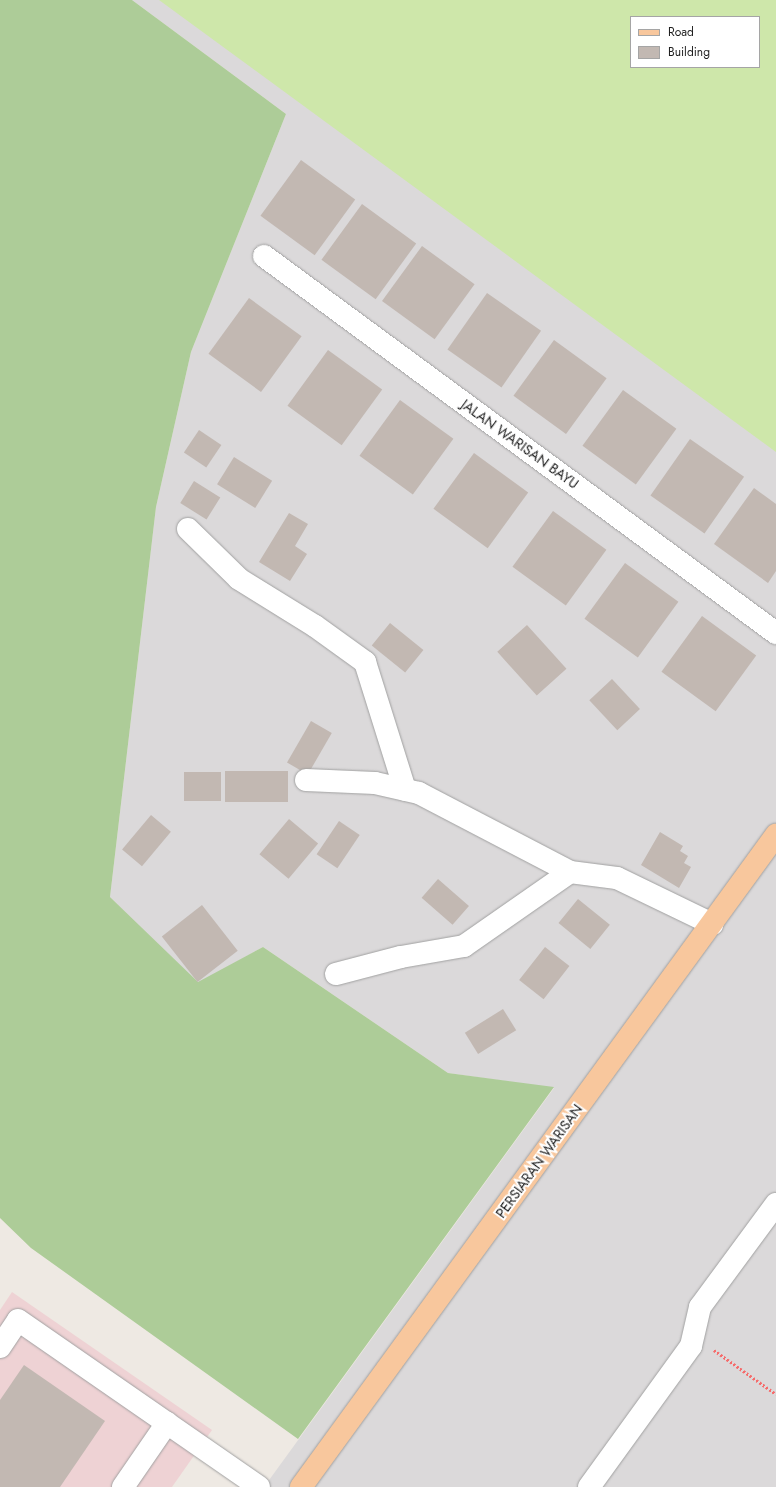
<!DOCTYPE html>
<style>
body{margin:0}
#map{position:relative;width:776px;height:1487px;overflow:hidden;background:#eee9e3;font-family:Jost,sans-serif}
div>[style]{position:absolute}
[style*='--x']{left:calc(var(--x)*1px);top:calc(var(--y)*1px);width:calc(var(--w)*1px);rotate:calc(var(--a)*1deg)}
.residential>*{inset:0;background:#dbd9da}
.commercial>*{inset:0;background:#eed2d4}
.grass>*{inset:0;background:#cee7aa}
.forest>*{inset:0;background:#adcc98}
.building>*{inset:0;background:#c2b8b2;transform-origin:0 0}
.path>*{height:2.5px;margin-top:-1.25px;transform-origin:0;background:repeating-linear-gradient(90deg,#f56c6c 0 2px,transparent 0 4px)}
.roads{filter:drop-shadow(0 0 1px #a1a1a1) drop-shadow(0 0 1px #a1a1a1)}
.minor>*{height:22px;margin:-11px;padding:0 11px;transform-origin:11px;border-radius:11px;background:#fff}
.major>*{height:22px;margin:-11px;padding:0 11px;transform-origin:11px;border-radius:11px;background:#f8c79d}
span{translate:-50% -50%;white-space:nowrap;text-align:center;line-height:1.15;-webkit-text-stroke:4px #fff;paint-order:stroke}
.street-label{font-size:14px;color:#1d1d1d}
.legend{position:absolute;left:630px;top:16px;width:130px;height:52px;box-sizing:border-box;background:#fff;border:1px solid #a5a5a5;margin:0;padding:5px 7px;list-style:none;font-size:12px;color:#1d1d1d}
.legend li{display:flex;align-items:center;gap:8px;height:20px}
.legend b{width:20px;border:1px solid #a5a5a5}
</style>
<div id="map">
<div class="residential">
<i style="clip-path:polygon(evenodd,132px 0,776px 0,776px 1487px,264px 1487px,554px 1088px,448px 1073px,263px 947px,198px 983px,110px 897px,156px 507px,191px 352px,286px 114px,132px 0,631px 17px,759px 17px,759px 67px,631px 67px,631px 17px)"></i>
</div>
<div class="commercial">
<i style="clip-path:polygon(12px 1292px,212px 1430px,172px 1487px,0 1487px,0 1310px)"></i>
</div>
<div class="grass">
<i style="clip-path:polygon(evenodd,159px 0,776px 0,776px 452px,159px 0,631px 17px,759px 17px,759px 67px,631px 67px,631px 17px)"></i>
</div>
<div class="forest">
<i style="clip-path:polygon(0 0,132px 0,286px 114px,191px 352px,156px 507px,110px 897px,198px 982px,263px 947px,448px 1073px,554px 1087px,298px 1439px,31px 1248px,0 1218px)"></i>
</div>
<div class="building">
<i style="left:301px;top:160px;width:67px;height:69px;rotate:36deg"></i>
<i style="left:362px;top:204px;width:67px;height:69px;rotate:36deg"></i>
<i style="left:422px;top:246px;width:65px;height:68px;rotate:36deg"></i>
<i style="left:487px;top:293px;width:66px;height:69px;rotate:35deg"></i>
<i style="left:249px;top:298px;width:65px;height:69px;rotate:36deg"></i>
<i style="left:554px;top:340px;width:65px;height:69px;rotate:36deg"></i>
<i style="left:328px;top:350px;width:67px;height:69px;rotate:36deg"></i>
<i style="left:623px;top:390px;width:66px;height:69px;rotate:36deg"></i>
<i style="left:400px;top:400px;width:66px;height:69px;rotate:36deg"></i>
<i style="left:199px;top:430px;width:27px;height:27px;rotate:34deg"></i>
<i style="left:690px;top:439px;width:66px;height:69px;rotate:35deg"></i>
<i style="left:474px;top:453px;width:67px;height:69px;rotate:36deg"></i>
<i style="left:234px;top:457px;width:45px;height:32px;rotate:32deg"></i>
<i style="left:194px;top:481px;width:31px;height:26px;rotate:32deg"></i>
<i style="clip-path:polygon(754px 488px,776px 504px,776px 571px,768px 583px,714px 544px)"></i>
<i style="left:553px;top:511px;width:66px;height:69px;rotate:36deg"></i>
<i style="clip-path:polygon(289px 513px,308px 524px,295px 546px,307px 554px,290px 581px,259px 562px)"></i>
<i style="left:625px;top:563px;width:66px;height:69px;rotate:36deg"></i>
<i style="left:702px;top:616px;width:67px;height:69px;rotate:36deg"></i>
<i style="left:390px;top:623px;width:43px;height:29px;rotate:39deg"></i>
<i style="left:527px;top:625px;width:59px;height:40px;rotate:48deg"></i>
<i style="left:612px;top:679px;width:41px;height:31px;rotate:47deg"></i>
<i style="left:311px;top:721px;width:24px;height:48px;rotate:30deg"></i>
<i style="left:225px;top:771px;width:63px;height:31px"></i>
<i style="left:184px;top:772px;width:37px;height:29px"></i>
<i style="left:151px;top:815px;width:26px;height:45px;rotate:40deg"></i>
<i style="left:289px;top:819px;width:38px;height:46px;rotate:40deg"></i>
<i style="left:339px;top:821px;width:25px;height:40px;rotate:34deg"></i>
<i style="clip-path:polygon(660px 832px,683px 846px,680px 851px,688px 856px,684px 863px,691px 867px,679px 888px,641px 865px)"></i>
<i style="left:438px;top:879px;width:41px;height:25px;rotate:41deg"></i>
<i style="left:578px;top:899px;width:41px;height:31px;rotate:39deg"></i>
<i style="left:202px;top:905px;width:58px;height:51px;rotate:52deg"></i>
<i style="left:545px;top:947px;width:31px;height:42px;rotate:38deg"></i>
<i style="left:503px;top:1009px;width:25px;height:45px;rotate:58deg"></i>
<i style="clip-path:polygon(24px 1365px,105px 1421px,60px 1487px,0 1487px,0 1400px)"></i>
</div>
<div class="path">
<i style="--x:714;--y:1350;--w:76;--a:35.4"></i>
</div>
<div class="roads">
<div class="minor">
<i style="--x:264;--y:256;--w:636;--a:36.37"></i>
<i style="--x:188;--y:529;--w:71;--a:44.4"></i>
<i style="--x:239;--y:579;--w:89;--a:31.7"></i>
<i style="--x:315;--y:626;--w:62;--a:35.8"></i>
<i style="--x:365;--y:662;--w:134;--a:72.6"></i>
<i style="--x:306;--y:780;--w:69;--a:2.5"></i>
<i style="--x:375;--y:783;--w:45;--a:12.8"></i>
<i style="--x:419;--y:793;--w:170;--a:27.6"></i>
<i style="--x:336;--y:974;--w:67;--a:-14.7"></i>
<i style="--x:401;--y:957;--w:64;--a:-9.9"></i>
<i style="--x:464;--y:946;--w:129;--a:-34.9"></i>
<i style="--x:570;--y:872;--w:47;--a:7.3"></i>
<i style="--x:617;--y:878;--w:106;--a:25.8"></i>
<i style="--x:0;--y:1347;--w:32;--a:-56"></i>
<i style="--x:18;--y:1320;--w:293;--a:34.7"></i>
<i style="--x:123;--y:1487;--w:78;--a:-55.5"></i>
<i style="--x:589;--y:1487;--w:174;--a:-54.1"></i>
<i style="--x:691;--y:1346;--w:40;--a:-77"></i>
<i style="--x:700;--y:1307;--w:128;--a:-53.6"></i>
</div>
<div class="major">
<i style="--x:301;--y:1487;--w:807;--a:-53.93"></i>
</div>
</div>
<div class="street-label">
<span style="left:520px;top:444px;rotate:36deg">JALAN WARISAN BAYU</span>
<span style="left:539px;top:1161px;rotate:-54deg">PERSIARAN WARISAN</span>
</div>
<ul class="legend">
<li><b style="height:5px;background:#f8c79d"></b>Road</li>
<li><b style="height:11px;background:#c2b8b2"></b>Building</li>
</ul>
</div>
